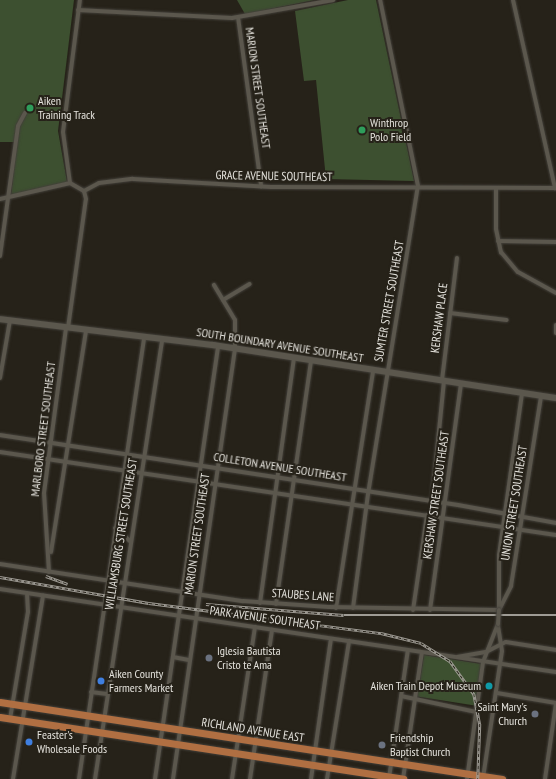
<!DOCTYPE html>
<style>
body{margin:0}
#map{position:relative;width:556px;height:779px;overflow:hidden;background:#262219;font-family:"PT Sans Narrow",sans-serif}
div>[style]{position:absolute}
[style*='--x']{left:calc(var(--x)*1px);top:calc(var(--y)*1px);width:calc(var(--w)*1px);rotate:calc(var(--a)*1deg)}
.green>*{inset:0;background:#3d5030;transform-origin:0 0}
.roads{filter:drop-shadow(0 0 1px #423f39) drop-shadow(0 0 1px #423f39)}
.minor>*{height:4px;margin:-2px;padding:0 2px;transform-origin:2px;border-radius:2px;background:#5b574d}
.tertiary>*{height:5.5px;margin:-2.75px;padding:0 2.75px;transform-origin:2.75px;border-radius:2.75px;background:#5b574d}
.primary>*{height:7px;margin:-3.5px;padding:0 3.5px;transform-origin:3.5px;border-radius:3.5px;background:#b06f42}
.rail>*{height:2.5px;margin-top:-1.25px;transform-origin:0;background:repeating-linear-gradient(90deg,#262219 0 3px,#9f9c95 0 6px);box-sizing:border-box;border-block:1px solid #9f9c95}
.bridges{filter:drop-shadow(0 0 1px #423f39) drop-shadow(0 0 1px #423f39)}
.minor-bridge>*{height:4px;margin:-2px;padding:0 2px;transform-origin:2px;border-radius:2px;background:#5b574d}
.dots>*{width:11px;height:11px;translate:-50% -50%;box-sizing:border-box;border:2px solid #262219;border-radius:50%}
span{translate:-50% -50%;white-space:nowrap;text-align:center;line-height:1.15;-webkit-text-stroke:4px #262219;paint-order:stroke}
.street-label{font-size:12px;color:#e4e2dc}
.poi-label{font-size:12px;color:#e4e2dc}
.left{translate:0 -50%;text-align:left}
.right{translate:-100% -50%;text-align:right}
</style>
<div id="map">
<div class="green">
<i style="clip-path:polygon(0 0,74px 0,58px 131px,67px 182px,11px 195px,17px 142px,0 142px)"></i>
<i style="clip-path:polygon(237px 0,314px 0,245px 14px)"></i>
<i style="clip-path:polygon(348px 0,376px 0,414px 181px,326px 179px,316px 80px,304px 81px,295px 11px)"></i>
<i style="left:424px;top:655px;width:58px;height:42px;rotate:9deg"></i>
</div>
<div class="roads">
<div class="minor">
<i style="--x:513;--y:0;--w:193;--a:77.4"></i>
<i style="--x:78;--y:10;--w:154;--a:3"></i>
<i style="--x:232;--y:18;--w:103;--a:-10.1"></i>
<i style="--x:238;--y:17;--w:171;--a:82.2"></i>
<i style="--x:70;--y:183;--w:51;--a:-97.8"></i>
<i style="--x:63;--y:132;--w:133;--a:-82.7"></i>
<i style="--x:496;--y:189;--w:40;--a:90"></i>
<i style="--x:496;--y:229;--w:24;--a:78"></i>
<i style="--x:501;--y:252;--w:26;--a:50"></i>
<i style="--x:518;--y:272;--w:43;--a:28.9"></i>
<i style="--x:84;--y:191;--w:17;--a:-28"></i>
<i style="--x:99;--y:183;--w:34;--a:-7"></i>
<i style="--x:133;--y:179;--w:138;--a:3.3"></i>
<i style="--x:271;--y:187;--w:285;--a:0.2"></i>
<i style="--x:0;--y:199;--w:72;--a:-12.9"></i>
<i style="--x:70;--y:183;--w:16;--a:30"></i>
<i style="--x:498;--y:241;--w:58;--a:1"></i>
<i style="--x:0;--y:256;--w:131;--a:-82.1"></i>
<i style="--x:18;--y:126;--w:15;--a:-62"></i>
<i style="--x:223;--y:300;--w:31;--a:-31"></i>
<i style="--x:450;--y:313;--w:57;--a:7"></i>
<i style="--x:556;--y:325;--w:8;--a:90"></i>
<i style="--x:68;--y:328;--w:130;--a:-82.1"></i>
<i style="--x:86;--y:199;--w:8;--a:-104"></i>
<i style="--x:0;--y:378;--w:59;--a:-80.2"></i>
<i style="--x:442;--y:380;--w:123;--a:-83"></i>
<i style="--x:0;--y:435;--w:463;--a:8.7"></i>
<i style="--x:458;--y:505;--w:100;--a:10.4"></i>
<i style="--x:0;--y:452;--w:562;--a:8.49"></i>
<i style="--x:432;--y:501;--w:121;--a:-84.3"></i>
<i style="--x:115;--y:528;--w:20;--a:41"></i>
<i style="--x:51;--y:552;--w:225;--a:-81"></i>
<i style="--x:0;--y:564;--w:246;--a:8.7"></i>
<i style="--x:243;--y:601;--w:86;--a:4"></i>
<i style="--x:329;--y:607;--w:170;--a:1"></i>
<i style="--x:49;--y:572;--w:79;--a:-93.6"></i>
<i style="--x:44;--y:493;--w:166;--a:-82.4"></i>
<i style="--x:0;--y:589;--w:562;--a:8.49"></i>
<i style="--x:260;--y:603;--w:246;--a:-82.1"></i>
<i style="--x:276;--y:604;--w:245;--a:-81.8"></i>
<i style="--x:336;--y:608;--w:240;--a:-81.1"></i>
<i style="--x:353;--y:608;--w:115;--a:-82.5"></i>
<i style="--x:368;--y:494;--w:312;--a:-80.8"></i>
<i style="--x:418;--y:186;--w:190;--a:-101.5"></i>
<i style="--x:499;--y:608;--w:53;--a:-90"></i>
<i style="--x:499;--y:555;--w:164;--a:-81.9"></i>
<i style="--x:413;--y:610;--w:96;--a:-81.6"></i>
<i style="--x:430;--y:610;--w:229;--a:-82.2"></i>
<i style="--x:499;--y:610;--w:27;--a:-63"></i>
<i style="--x:511;--y:586;--w:192;--a:-81"></i>
<i style="--x:173;--y:657;--w:16;--a:11"></i>
<i style="--x:457;--y:657;--w:29;--a:-10"></i>
<i style="--x:486;--y:652;--w:22;--a:-27"></i>
<i style="--x:506;--y:642;--w:51;--a:9.1"></i>
<i style="--x:91;--y:692;--w:16;--a:7"></i>
<i style="--x:497;--y:693;--w:60;--a:9.6"></i>
<i style="--x:401;--y:696;--w:77;--a:12"></i>
<i style="--x:10;--y:719;--w:109;--a:-80.5"></i>
<i style="--x:28;--y:612;--w:19;--a:-93"></i>
<i style="--x:389;--y:778;--w:129;--a:-81.6"></i>
<i style="--x:483;--y:778;--w:128;--a:-81.5"></i>
<i style="--x:502;--y:651;--w:26;--a:-99"></i>
<i style="--x:13;--y:779;--w:186;--a:-80.7"></i>
<i style="--x:79;--y:779;--w:447;--a:-81.6"></i>
<i style="--x:95;--y:779;--w:445;--a:-81.3"></i>
<i style="--x:155;--y:779;--w:438;--a:-81.7"></i>
<i style="--x:173;--y:779;--w:434;--a:-81.8"></i>
<i style="--x:235;--y:349;--w:29;--a:-90"></i>
<i style="--x:235;--y:320;--w:41;--a:-121"></i>
<i style="--x:232;--y:779;--w:154;--a:-81.4"></i>
<i style="--x:250;--y:779;--w:151;--a:-81.6"></i>
<i style="--x:311;--y:779;--w:141;--a:-81.9"></i>
<i style="--x:327;--y:779;--w:140;--a:-80.9"></i>
<i style="--x:403;--y:779;--w:128;--a:-81.5"></i>
<i style="--x:467;--y:779;--w:118;--a:-82.2"></i>
<i style="--x:483;--y:662;--w:41;--a:-68.5"></i>
<i style="--x:545;--y:779;--w:76;--a:-81.7"></i>
</div>
<div class="tertiary">
<i style="--x:0;--y:319;--w:215;--a:7"></i>
<i style="--x:213;--y:345;--w:347;--a:8.8"></i>
</div>
<div class="primary">
<i style="--x:0;--y:702;--w:508;--a:8.72"></i>
<i style="--x:0;--y:717;--w:408;--a:8.7"></i>
</div>
</div>
<div class="rail">
<i style="--x:46;--y:576;--w:23;--a:20"></i>
<i style="--x:0;--y:577;--w:151;--a:9.9"></i>
<i style="--x:149;--y:603;--w:234;--a:7.4"></i>
<i style="--x:381;--y:633;--w:41;--a:14"></i>
<i style="--x:421;--y:643;--w:34;--a:32"></i>
<i style="--x:450;--y:661;--w:41;--a:54"></i>
<i style="--x:474;--y:694;--w:31;--a:79"></i>
<i style="--x:480;--y:724;--w:55;--a:92.1"></i>
<i style="--x:206;--y:604;--w:138;--a:4.6"></i>
<i style="--x:344;--y:615;--w:212;--a:0"></i>
</div>
<div class="bridges">
<div class="minor-bridge">
<i style="--x:498;--y:624;--w:14;--a:-86"></i>
</div>
</div>
<div class="dots">
<i style="left:30px;top:108px;background:#2e9e5b"></i>
<i style="left:362px;top:130px;background:#2e9e5b"></i>
<i style="left:209px;top:658px;background:#6b7280"></i>
<i style="left:101px;top:681px;background:#3f7fe0"></i>
<i style="left:489px;top:686px;background:#0f9aa8"></i>
<i style="left:535px;top:714px;background:#6b7280"></i>
<i style="left:29px;top:742px;background:#3f7fe0"></i>
<i style="left:382px;top:745px;background:#6b7280"></i>
</div>
<div class="street-label">
<span style="left:258px;top:88px;rotate:82deg">MARION STREET SOUTHEAST</span>
<span style="left:274px;top:176px;rotate:1deg">GRACE AVENUE SOUTHEAST</span>
<span style="left:389px;top:301px;rotate:-80deg">SUMTER STREET SOUTHEAST</span>
<span style="left:439px;top:318px;rotate:-83deg">KERSHAW PLACE</span>
<span style="left:280px;top:345px;rotate:9deg">SOUTH BOUNDARY AVENUE SOUTHEAST</span>
<span style="left:43px;top:429px;rotate:-83deg">MARLBORO STREET SOUTHEAST</span>
<span style="left:280px;top:467px;rotate:9deg">COLLETON AVENUE SOUTHEAST</span>
<span style="left:436px;top:495px;rotate:-82deg">KERSHAW STREET SOUTHEAST</span>
<span style="left:514px;top:503px;rotate:-81deg">UNION STREET SOUTHEAST</span>
<span style="left:121px;top:534px;rotate:-81deg">WILLIAMSBURG STREET SOUTHEAST</span>
<span style="left:197px;top:534px;rotate:-82deg">MARION STREET SOUTHEAST</span>
<span style="left:303px;top:595px;rotate:4deg">STAUBES LANE</span>
<span style="left:265px;top:618px;rotate:8deg">PARK AVENUE SOUTHEAST</span>
<span style="left:253px;top:730px;rotate:9deg">RICHLAND AVENUE EAST</span>
</div>
<div class="poi-label">
<span class="left" style="left:38px;top:108px">Aiken<br>Training Track</span>
<span class="left" style="left:370px;top:130px">Winthrop<br>Polo Field</span>
<span class="left" style="left:217px;top:658px">Iglesia Bautista<br>Cristo te Ama</span>
<span class="left" style="left:109px;top:681px">Aiken County<br>Farmers Market</span>
<span class="right" style="left:481px;top:686px">Aiken Train Depot Museum</span>
<span class="right" style="left:527px;top:714px">Saint Mary's<br>Church</span>
<span class="left" style="left:37px;top:742px">Feaster's<br>Wholesale Foods</span>
<span class="left" style="left:390px;top:745px">Friendship<br>Baptist Church</span>
</div>
</div>
